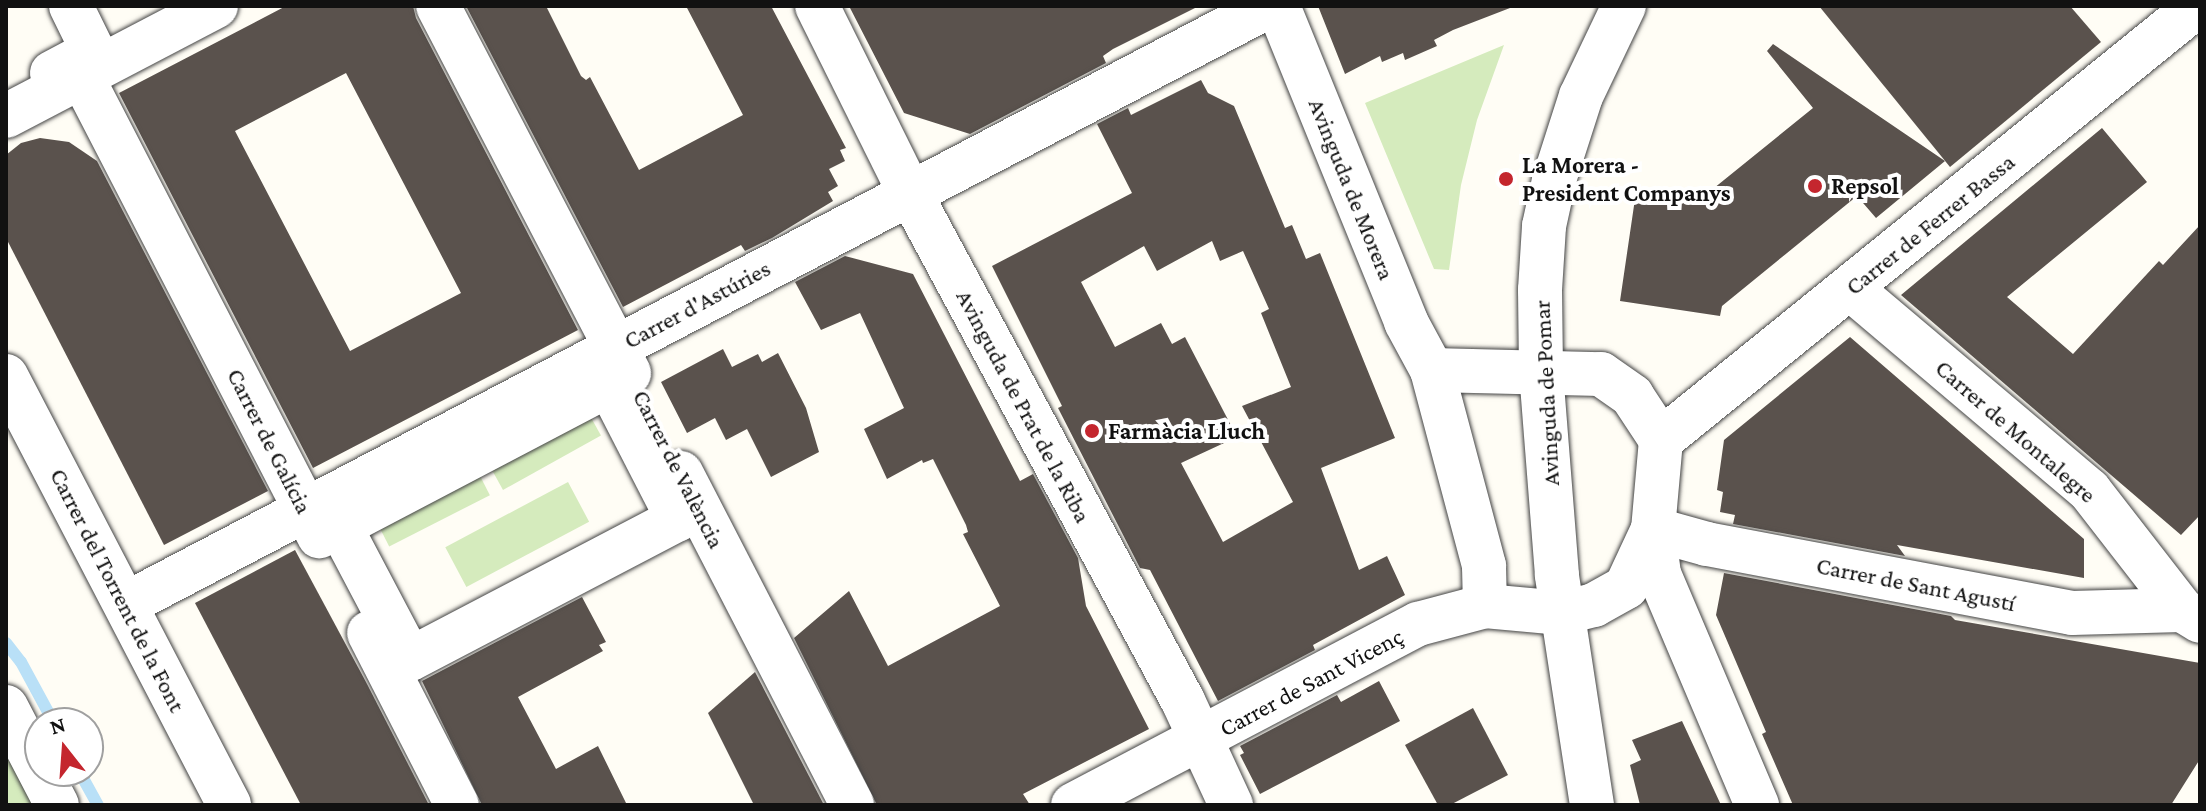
<!DOCTYPE html>
<meta charset="utf-8">
<style>
body{margin:0}
#map{position:relative;width:2206px;height:811px;overflow:hidden;background:#fffdf5;font-family:"Crimson Pro",serif}
div>[style]{position:absolute}
[style*='--x']{left:calc(var(--x)*1px);top:calc(var(--y)*1px);width:calc(var(--w)*1px);rotate:calc(var(--a)*1deg)}
.green>*{inset:0;background:#d5ebbd;transform-origin:0 0}
.stream>*{height:12px;margin:-6px;padding:0 6px;transform-origin:6px;border-radius:6px;background:#b9e0f7}
.building>*{inset:0;background:#5a524d}
.roads{filter:drop-shadow(0 0 2px #444) drop-shadow(0 0 2px #444)}
.minor>*{height:44px;margin:-22px;padding:0 22px;transform-origin:22px;border-radius:22px;background:#fff}
.dots>*{width:22px;height:22px;translate:-50% -50%;box-sizing:border-box;border:4px solid #fff;border-radius:50%}
span{translate:-50% -50%;white-space:nowrap;text-align:center;line-height:1.15;-webkit-text-stroke:8px #fff;paint-order:stroke}
.poi-label{font-size:24px;color:#111;font-weight:700}
.left{translate:0 -50%;text-align:left}
.street-label{font-size:24px;color:#111}
.frame{position:absolute;inset:0;border:8px solid #111;pointer-events:none}
.north{position:absolute;left:24px;top:707px;width:80px;height:80px;box-sizing:border-box;background:#fff;border:2px solid #a0a0a0;border-radius:50%;rotate:343deg;font-size:22px;font-weight:700;line-height:32px;text-align:center;color:#111}
.north::after{content:'';display:block;margin:auto;width:28px;height:36px;background:#c4262e;clip-path:polygon(50% 0,100% 100%,50% 72%,0 100%)}
</style>
<div id="map">
<div class="green">
<i style="clip-path:polygon(1504px 45px,1477px 120px,1461px 185px,1449px 270px,1434px 269px,1365px 103px)"></i>
<i style="left:584px;top:405px;width:35px;height:112px;rotate:61deg"></i>
<i style="left:474px;top:464px;width:35px;height:113px;rotate:63deg"></i>
<i style="left:568px;top:482px;width:45px;height:139px;rotate:62deg"></i>
<i style="clip-path:polygon(6px 736px,45px 805px,6px 805px)"></i>
</div>
<div class="stream">
<i style="--x:6;--y:643;--w:24;--a:52"></i>
<i style="--x:21;--y:662;--w:69;--a:61.6"></i>
<i style="--x:79;--y:771;--w:39;--a:61"></i>
</div>
<div class="building">
<i style="clip-path:polygon(evenodd,286px 6px,413px 6px,416px 18px,578px 330px,313px 468px,119px 93px,286px 6px,346px 73px,461px 293px,350px 351px,235px 131px,346px 73px)"></i>
<i style="clip-path:polygon(466px 6px,546px 6px,581px 76px,586px 80px,590px 77px,639px 170px,743px 115px,686px 6px,771px 6px,846px 148px,840px 150px,845px 161px,829px 169px,838px 186px,828px 192px,833px 201px,772px 238px,745px 251px,741px 245px,623px 307px)"></i>
<i style="clip-path:polygon(849px 6px,1199px 6px,1113px 49px,1103px 56px,1106px 63px,970px 134px,904px 113px)"></i>
<i style="clip-path:polygon(1318px 6px,1509px 6px,1510px 8px,1453px 30px,1434px 40px,1437px 46px,1405px 60px,1403px 53px,1382px 62px,1380px 56px,1345px 74px)"></i>
<i style="clip-path:polygon(1819px 6px,2070px 6px,2101px 42px,1950px 167px)"></i>
<i style="clip-path:polygon(1773px 44px,1945px 161px,1876px 218px,1857px 196px,1722px 306px,1720px 316px,1620px 301px,1636px 192px,1698px 201px,1813px 108px,1767px 51px)"></i>
<i style="clip-path:polygon(evenodd,1201px 80px,1208px 93px,1234px 106px,1285px 228px,1292px 225px,1306px 259px,1320px 253px,1395px 438px,1321px 468px,1359px 570px,1387px 556px,1405px 595px,1313px 645px,1315px 650px,1218px 701px,1150px 570px,1140px 568px,1058px 408px,1062px 406px,992px 266px,1132px 193px,1097px 124px,1128px 108px,1131px 115px,1201px 80px,1212px 241px,1220px 261px,1243px 251px,1269px 309px,1261px 313px,1291px 387px,1242px 406px,1293px 502px,1223px 542px,1181px 463px,1237px 437px,1185px 337px,1172px 344px,1161px 323px,1115px 347px,1081px 282px,1144px 246px,1157px 271px,1212px 241px)"></i>
<i style="clip-path:polygon(2102px 128px,2147px 182px,2007px 297px,2073px 354px,2159px 261px,2163px 265px,2200px 225px,2200px 515px,2181px 535px,1901px 295px)"></i>
<i style="clip-path:polygon(40px 138px,69px 142px,97px 161px,268px 491px,164px 545px,6px 238px,6px 155px,21px 143px)"></i>
<i style="clip-path:polygon(845px 256px,913px 274px,1020px 481px,1033px 474px,1078px 558px,1086px 606px,1149px 729px,1023px 794px,1030px 805px,877px 805px,794px 638px,849px 591px,888px 666px,1000px 606px,963px 534px,968px 532px,966px 525px,933px 459px,923px 463px,922px 460px,887px 479px,864px 429px,904px 408px,860px 313px,821px 330px,795px 282px)"></i>
<i style="clip-path:polygon(1850px 337px,2084px 539px,2084px 578px,1897px 545px,1905px 556px,1733px 524px,1735px 515px,1720px 512px,1723px 492px,1717px 490px,1724px 440px)"></i>
<i style="clip-path:polygon(723px 349px,732px 367px,758px 354px,762px 362px,778px 353px,806px 408px,819px 452px,771px 477px,747px 429px,726px 440px,715px 418px,687px 433px,661px 382px)"></i>
<i style="clip-path:polygon(295px 550px,366px 682px,429px 805px,301px 805px,195px 603px)"></i>
<i style="clip-path:polygon(1724px 573px,1951px 616px,1955px 620px,2200px 663px,2200px 759px,2171px 805px,1793px 805px,1762px 734px,1766px 732px,1716px 615px)"></i>
<i style="clip-path:polygon(582px 597px,606px 642px,599px 645px,603px 651px,518px 697px,556px 769px,598px 746px,627px 805px,482px 805px,422px 681px)"></i>
<i style="clip-path:polygon(755px 672px,824px 805px,754px 805px,708px 713px)"></i>
<i style="clip-path:polygon(1379px 681px,1400px 721px,1260px 794px,1240px 755px,1244px 753px,1240px 746px,1337px 695px,1341px 702px)"></i>
<i style="clip-path:polygon(1473px 708px,1508px 775px,1450px 805px,1438px 805px,1405px 745px)"></i>
<i style="clip-path:polygon(1682px 721px,1721px 805px,1640px 805px,1630px 765px,1641px 760px,1632px 740px)"></i>
</div>
<div class="roads">
<div class="minor">
<i style="--x:438;--y:6;--w:414;--a:62.5"></i>
<i style="--x:817;--y:6;--w:209;--a:63.6"></i>
<i style="--x:910;--y:193;--w:577;--a:61.75"></i>
<i style="--x:1183;--y:701;--w:115;--a:65.2"></i>
<i style="--x:1278;--y:6;--w:341;--a:67.9"></i>
<i style="--x:1406;--y:322;--w:55;--a:61.6"></i>
<i style="--x:1432;--y:370;--w:169;--a:1.4"></i>
<i style="--x:1601;--y:374;--w:38;--a:35"></i>
<i style="--x:1632;--y:396;--w:53;--a:56.6"></i>
<i style="--x:1661;--y:440;--w:89;--a:95.1"></i>
<i style="--x:1653;--y:529;--w:45;--a:82.4"></i>
<i style="--x:1659;--y:574;--w:251;--a:67"></i>
<i style="--x:52;--y:73;--w:47;--a:-28.2"></i>
<i style="--x:93;--y:51;--w:50;--a:-116.1"></i>
<i style="--x:82;--y:77;--w:517;--a:62.69"></i>
<i style="--x:6;--y:116;--w:237;--a:-27.6"></i>
<i style="--x:1851;--y:289;--w:312;--a:40.2"></i>
<i style="--x:2089;--y:490;--w:152;--a:52.2"></i>
<i style="--x:2182;--y:610;--w:21;--a:31"></i>
<i style="--x:1432;--y:370;--w:203;--a:75.1"></i>
<i style="--x:1484;--y:566;--w:40;--a:88.6"></i>
<i style="--x:6;--y:376;--w:483;--a:62.5"></i>
<i style="--x:609;--y:385;--w:151;--a:62.8"></i>
<i style="--x:678;--y:519;--w:302;--a:152.4"></i>
<i style="--x:410;--y:659;--w:150;--a:-117.8"></i>
<i style="--x:340;--y:526;--w:304;--a:-27.7"></i>
<i style="--x:1661;--y:440;--w:690;--a:-39"></i>
<i style="--x:681;--y:473;--w:373;--a:62.7"></i>
<i style="--x:1653;--y:529;--w:56;--a:15.5"></i>
<i style="--x:1707;--y:544;--w:371;--a:10.7"></i>
<i style="--x:2072;--y:613;--w:110;--a:-1.6"></i>
<i style="--x:126;--y:604;--w:1290;--a:-27.62"></i>
<i style="--x:369;--y:633;--w:193;--a:62.9"></i>
<i style="--x:6;--y:707;--w:110;--a:62.5"></i>
<i style="--x:1073;--y:805;--w:390;--a:-27.7"></i>
<i style="--x:1418;--y:624;--w:69;--a:-15"></i>
<i style="--x:1485;--y:606;--w:77;--a:5.2"></i>
<i style="--x:1562;--y:613;--w:33;--a:-14"></i>
<i style="--x:1594;--y:605;--w:37;--a:-29"></i>
<i style="--x:1626;--y:587;--w:64;--a:-65"></i>
<i style="--x:1592;--y:805;--w:233;--a:-98.7"></i>
<i style="--x:1557;--y:575;--w:205;--a:-94.5"></i>
<i style="--x:1541;--y:371;--w:81;--a:-90.7"></i>
<i style="--x:1540;--y:290;--w:64;--a:-86.4"></i>
<i style="--x:1544;--y:226;--w:47;--a:-77.7"></i>
<i style="--x:1554;--y:180;--w:88;--a:-72.2"></i>
<i style="--x:1581;--y:96;--w:100;--a:-64.5"></i>
</div>
</div>
<div class="dots">
<i style="left:1506px;top:179px;background:#c4262e"></i>
<i style="left:1815px;top:186px;background:#c4262e"></i>
<i style="left:1092px;top:431px;background:#c4262e"></i>
</div>
<div class="poi-label">
<span class="left" style="left:1522px;top:179px">La Morera -<br>President Companys</span>
<span class="left" style="left:1831px;top:186px">Repsol</span>
<span class="left" style="left:1108px;top:431px">Farmàcia Lluch</span>
</div>
<div class="street-label">
<span style="left:1352px;top:189px;rotate:68deg">Avinguda de Morera</span>
<span style="left:1930px;top:224px;rotate:-39deg">Carrer de Ferrer Bassa</span>
<span style="left:697px;top:304px;rotate:-28deg">Carrer d'Astúries</span>
<span style="left:1546px;top:393px;rotate:-93deg">Avinguda de Pomar</span>
<span style="left:1024px;top:406px;rotate:62deg">Avinguda de Prat de la Riba</span>
<span style="left:2016px;top:431px;rotate:41deg">Carrer de Montalegre</span>
<span style="left:270px;top:441px;rotate:63deg">Carrer de Galícia</span>
<span style="left:679px;top:469px;rotate:63deg">Carrer de València</span>
<span style="left:1916px;top:584px;rotate:11deg">Carrer de Sant Agustí</span>
<span style="left:118px;top:590px;rotate:63deg">Carrer del Torrent de la Font</span>
<span style="left:1311px;top:682px;rotate:-28deg">Carrer de Sant Vicenç</span>
</div>
<div class="frame"></div>
<div class="north">N</div>
</div>
